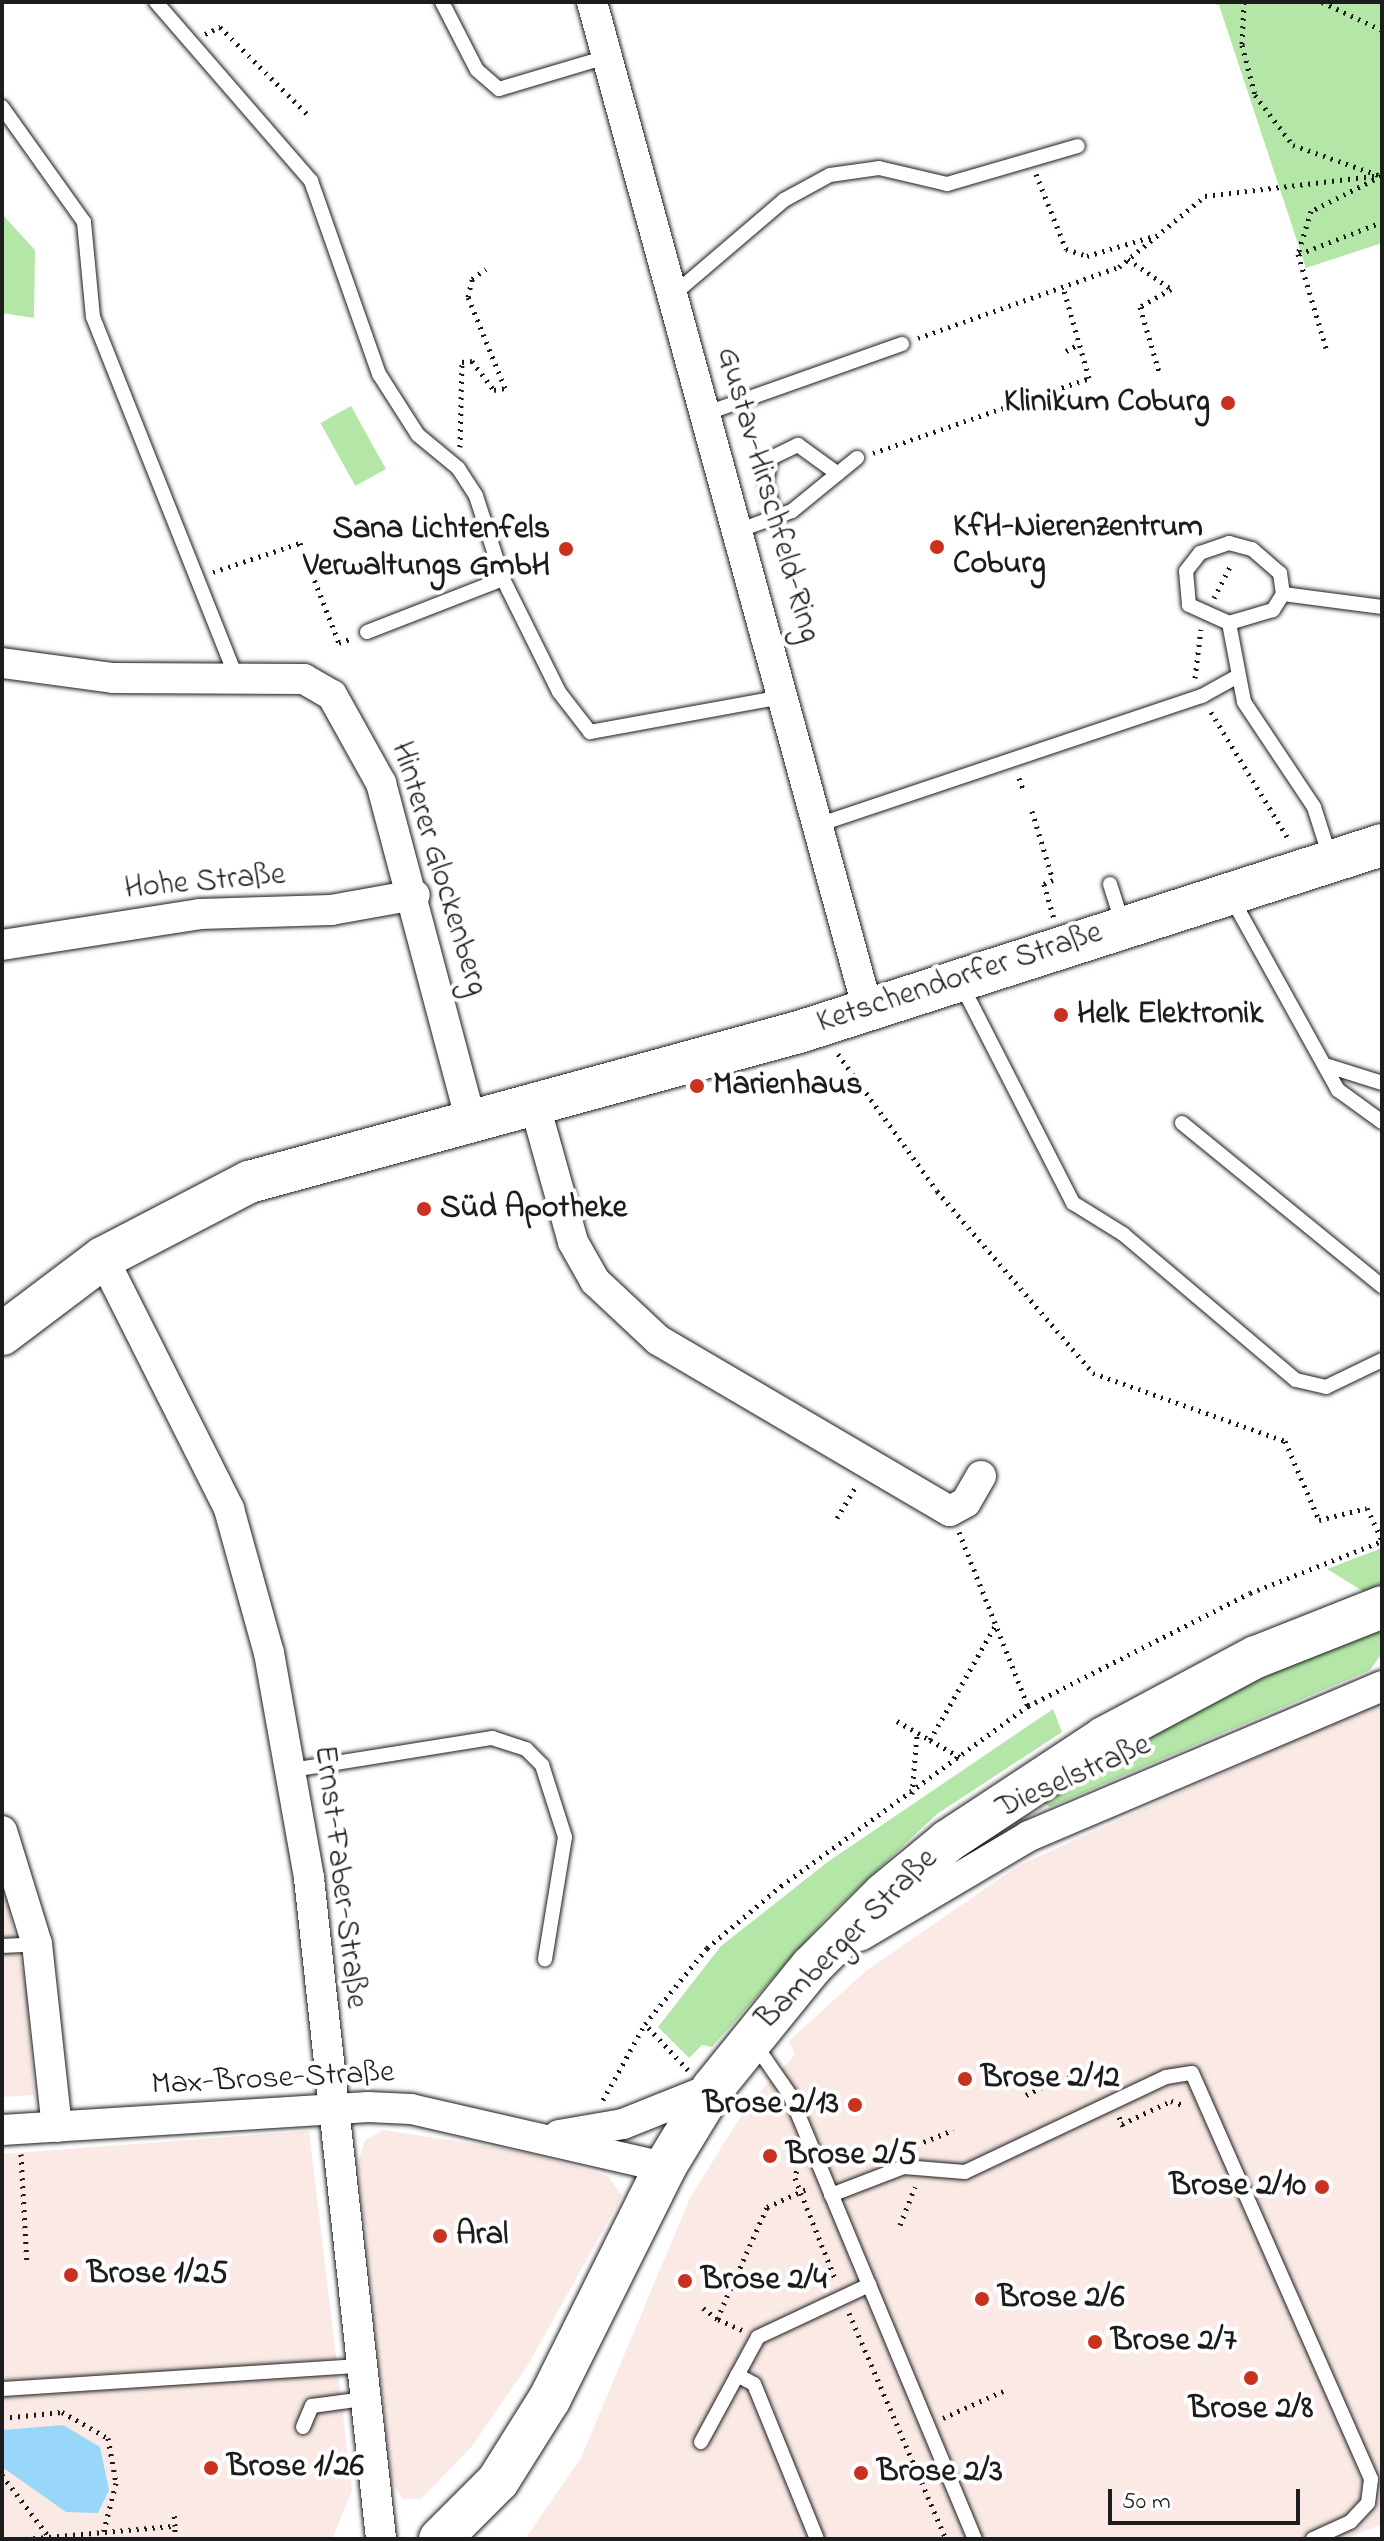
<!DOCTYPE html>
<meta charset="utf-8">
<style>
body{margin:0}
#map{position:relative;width:1384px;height:2541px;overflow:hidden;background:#fff;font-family:"Indie Flower",sans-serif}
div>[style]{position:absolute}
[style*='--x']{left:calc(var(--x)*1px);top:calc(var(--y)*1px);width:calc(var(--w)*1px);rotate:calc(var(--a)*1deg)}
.built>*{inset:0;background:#fae9e4}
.green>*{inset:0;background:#b4e7a7;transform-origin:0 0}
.water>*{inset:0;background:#99d7fa}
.path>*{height:5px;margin-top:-2.5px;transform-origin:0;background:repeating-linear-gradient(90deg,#1c1c1c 0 2px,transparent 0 8px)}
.roads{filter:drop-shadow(0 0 2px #1c1c1c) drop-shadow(0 0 2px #1c1c1c)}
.lane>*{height:14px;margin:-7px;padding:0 7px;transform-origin:7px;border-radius:7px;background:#fff}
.street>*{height:30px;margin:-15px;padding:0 15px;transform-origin:15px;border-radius:15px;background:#fff}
.secondary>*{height:42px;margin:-21px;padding:0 21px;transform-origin:21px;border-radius:21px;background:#fff}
.dots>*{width:22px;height:22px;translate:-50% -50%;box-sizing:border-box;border:4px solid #fff;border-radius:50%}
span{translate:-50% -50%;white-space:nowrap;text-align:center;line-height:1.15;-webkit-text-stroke:8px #fff;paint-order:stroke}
.poi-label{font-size:32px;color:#1c1c1c;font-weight:700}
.right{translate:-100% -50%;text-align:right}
.left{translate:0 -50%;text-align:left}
.street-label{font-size:32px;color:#1c1c1c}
.frame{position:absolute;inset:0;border:4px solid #1c1c1c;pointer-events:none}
.scale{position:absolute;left:1108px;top:2489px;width:192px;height:36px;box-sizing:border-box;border:4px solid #1c1c1c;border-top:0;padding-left:10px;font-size:24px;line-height:28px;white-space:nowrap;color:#1c1c1c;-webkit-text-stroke:6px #fff;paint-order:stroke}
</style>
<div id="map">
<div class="built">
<i style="clip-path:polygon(1382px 1701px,1382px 2524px,1347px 2539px,525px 2539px,581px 2458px,690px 2198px,749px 2103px,795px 2055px,789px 2041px,867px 1970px,1020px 1865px)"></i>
<i style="clip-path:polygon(2px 1879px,26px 1988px,34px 2095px,2px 2097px)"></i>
<i style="clip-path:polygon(384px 2130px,524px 2152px,608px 2176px,622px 2196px,528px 2365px,472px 2446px,421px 2499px,403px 2499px,392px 2482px,358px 2164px,365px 2140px)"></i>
<i style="clip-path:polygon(309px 2131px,352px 2491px,332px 2539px,2px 2539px,2px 2154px)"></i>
</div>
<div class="green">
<i style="clip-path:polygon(1202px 2px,1382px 2px,1382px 243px,1306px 268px,1219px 5px)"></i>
<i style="clip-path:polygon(2px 214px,35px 250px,34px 318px,2px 313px)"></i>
<i style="left:351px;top:406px;width:72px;height:35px;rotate:61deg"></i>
<i style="clip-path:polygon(1382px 1548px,1382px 1588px,1366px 1593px,1327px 1569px)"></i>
<i style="clip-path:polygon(1382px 1627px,1382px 1653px,1370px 1670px,1050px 1807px,1042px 1802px,1044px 1790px,1271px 1665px)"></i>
<i style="clip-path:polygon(1053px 1709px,1062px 1732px,937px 1814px,827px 1917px,712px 2047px,702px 2045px,689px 2058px,658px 2027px,721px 1946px,829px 1861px)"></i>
</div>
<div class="water">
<i style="clip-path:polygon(63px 2425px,100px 2447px,109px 2490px,98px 2513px,66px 2512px,2px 2467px,2px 2430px)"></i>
</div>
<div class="path">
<i style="--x:1244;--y:2;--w:43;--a:92.7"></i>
<i style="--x:1242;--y:45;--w:52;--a:75.4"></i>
<i style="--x:1255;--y:95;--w:63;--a:52.8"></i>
<i style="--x:1293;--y:145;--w:93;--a:19.4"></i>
<i style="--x:1381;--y:176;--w:78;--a:153.4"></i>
<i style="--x:1311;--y:211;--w:45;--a:106.8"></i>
<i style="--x:1298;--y:254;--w:98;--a:73.4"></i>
<i style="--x:1322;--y:2;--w:66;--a:25"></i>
<i style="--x:205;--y:34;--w:17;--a:-25"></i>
<i style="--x:220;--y:27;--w:126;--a:45"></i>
<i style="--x:1036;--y:174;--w:81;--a:68.2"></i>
<i style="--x:1066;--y:249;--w:22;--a:18"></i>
<i style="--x:1087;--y:256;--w:67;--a:-16.5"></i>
<i style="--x:1299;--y:254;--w:89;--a:-21.1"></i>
<i style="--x:1128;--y:259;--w:52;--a:34.9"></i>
<i style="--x:1171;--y:289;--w:36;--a:150"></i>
<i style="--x:1140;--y:307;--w:71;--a:73.6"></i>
<i style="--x:918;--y:338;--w:213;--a:-19.5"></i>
<i style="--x:1119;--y:267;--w:112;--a:-39.5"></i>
<i style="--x:1205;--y:196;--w:178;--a:-6.8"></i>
<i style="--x:1066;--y:351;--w:15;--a:-28"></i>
<i style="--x:460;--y:447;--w:85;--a:-88.7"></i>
<i style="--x:462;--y:362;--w:10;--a:-6"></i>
<i style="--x:472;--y:361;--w:36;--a:53"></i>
<i style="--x:494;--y:390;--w:11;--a:-10"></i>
<i style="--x:505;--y:388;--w:98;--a:-112.1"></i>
<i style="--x:468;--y:297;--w:18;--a:-77"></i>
<i style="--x:472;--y:279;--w:17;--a:-36"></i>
<i style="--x:873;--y:453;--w:229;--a:-19.1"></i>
<i style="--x:1089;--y:378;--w:95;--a:-105.9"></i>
<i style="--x:213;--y:572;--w:92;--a:-18.4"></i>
<i style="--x:300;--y:543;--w:107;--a:68.7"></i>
<i style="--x:339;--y:643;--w:12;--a:-20"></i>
<i style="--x:1214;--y:598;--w:38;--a:-63"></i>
<i style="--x:1195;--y:678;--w:49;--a:-83"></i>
<i style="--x:1211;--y:712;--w:150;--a:58.6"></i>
<i style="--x:1019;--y:778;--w:15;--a:70"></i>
<i style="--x:1032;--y:811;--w:72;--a:73.1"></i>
<i style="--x:1053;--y:880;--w:10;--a:156"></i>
<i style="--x:1044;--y:884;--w:36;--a:74"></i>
<i style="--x:838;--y:1054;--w:169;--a:54.1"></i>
<i style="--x:937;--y:1191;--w:240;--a:49.4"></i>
<i style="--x:1093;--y:1373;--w:204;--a:19.5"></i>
<i style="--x:1285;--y:1441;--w:86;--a:66.7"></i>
<i style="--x:1319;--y:1520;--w:49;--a:-14"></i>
<i style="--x:1367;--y:1508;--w:35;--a:65"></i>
<i style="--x:837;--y:1518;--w:37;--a:-59"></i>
<i style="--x:959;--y:1532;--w:187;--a:68.4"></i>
<i style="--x:897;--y:1721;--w:38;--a:30"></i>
<i style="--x:930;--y:1740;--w:131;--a:-60.3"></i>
<i style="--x:930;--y:1740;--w:38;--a:30"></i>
<i style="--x:912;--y:1794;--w:60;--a:-85.2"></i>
<i style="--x:688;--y:2070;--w:63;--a:-133.1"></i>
<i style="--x:645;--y:2024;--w:98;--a:-50.8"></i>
<i style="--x:707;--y:1948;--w:97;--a:-40"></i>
<i style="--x:781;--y:1886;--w:306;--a:-36.1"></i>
<i style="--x:1028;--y:1706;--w:249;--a:-27"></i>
<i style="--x:1250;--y:1593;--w:142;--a:-21.5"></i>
<i style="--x:1026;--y:2095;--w:37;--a:-27"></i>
<i style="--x:1059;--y:2078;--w:31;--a:-7"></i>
<i style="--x:1090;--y:2074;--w:18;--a:43"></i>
<i style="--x:603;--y:2100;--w:87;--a:-61.1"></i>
<i style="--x:741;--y:2102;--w:34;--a:10"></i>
<i style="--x:1119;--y:2117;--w:13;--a:67"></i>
<i style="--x:1122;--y:2124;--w:54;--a:-25.1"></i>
<i style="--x:1171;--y:2101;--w:13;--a:18"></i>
<i style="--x:909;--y:2148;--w:48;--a:-22.2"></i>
<i style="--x:21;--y:2154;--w:111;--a:86.9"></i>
<i style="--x:798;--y:2163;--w:15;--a:101"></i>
<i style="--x:795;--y:2178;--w:111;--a:68.3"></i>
<i style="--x:900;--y:2225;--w:41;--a:-68.5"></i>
<i style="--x:703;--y:2308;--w:18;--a:38"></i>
<i style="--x:849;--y:2313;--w:246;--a:66.8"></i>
<i style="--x:742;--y:2330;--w:27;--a:-156"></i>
<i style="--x:717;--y:2319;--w:123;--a:-65.9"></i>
<i style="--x:767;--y:2207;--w:48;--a:-24.4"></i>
<i style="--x:2;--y:2418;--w:60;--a:-5.7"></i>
<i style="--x:62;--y:2412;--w:53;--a:29.5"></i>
<i style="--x:108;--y:2438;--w:46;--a:79.9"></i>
<i style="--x:116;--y:2483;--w:53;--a:104.3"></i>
<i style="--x:943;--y:2418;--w:66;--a:-24.2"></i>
<i style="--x:2;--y:2475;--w:78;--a:52.8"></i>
<i style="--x:25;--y:2539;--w:151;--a:-5"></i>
<i style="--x:175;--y:2526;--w:13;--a:-94"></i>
<i style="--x:175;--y:2539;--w:13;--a:-90"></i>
</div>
<div class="roads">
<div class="lane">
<i style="--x:156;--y:2;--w:237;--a:49.1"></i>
<i style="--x:311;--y:181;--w:205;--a:70.6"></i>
<i style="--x:379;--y:374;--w:72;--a:57.4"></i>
<i style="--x:418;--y:435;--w:52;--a:39.5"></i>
<i style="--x:458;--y:468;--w:33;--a:57"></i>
<i style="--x:476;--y:496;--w:87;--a:72"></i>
<i style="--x:442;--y:2;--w:76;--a:62.8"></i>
<i style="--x:477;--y:70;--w:29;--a:41"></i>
<i style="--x:499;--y:89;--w:116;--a:-16.6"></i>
<i style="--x:2;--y:107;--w:141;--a:54.5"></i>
<i style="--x:84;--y:222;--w:95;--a:84.6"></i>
<i style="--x:93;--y:317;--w:384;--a:68.3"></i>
<i style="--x:674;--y:294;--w:145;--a:-40.5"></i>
<i style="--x:784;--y:200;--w:52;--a:-28.5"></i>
<i style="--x:830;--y:175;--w:49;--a:-8.1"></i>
<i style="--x:879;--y:168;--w:70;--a:13.2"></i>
<i style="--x:947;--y:184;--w:136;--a:-16.2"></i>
<i style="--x:707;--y:413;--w:207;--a:-19.5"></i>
<i style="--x:776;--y:520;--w:39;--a:-105"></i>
<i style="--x:766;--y:482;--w:25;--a:-78"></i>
<i style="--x:771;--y:458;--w:30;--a:-26"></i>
<i style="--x:798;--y:445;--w:49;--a:35.9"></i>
<i style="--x:740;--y:530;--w:55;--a:-20.1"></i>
<i style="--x:792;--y:511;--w:84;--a:-39.2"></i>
<i style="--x:1229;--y:543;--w:24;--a:15"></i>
<i style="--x:1252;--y:549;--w:37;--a:41"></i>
<i style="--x:1280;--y:573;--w:21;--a:82"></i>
<i style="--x:1283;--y:594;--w:19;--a:122"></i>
<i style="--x:1273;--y:610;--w:46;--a:163.5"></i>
<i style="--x:1229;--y:623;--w:44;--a:-155.8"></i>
<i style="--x:1189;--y:605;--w:34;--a:-95"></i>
<i style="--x:1186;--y:571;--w:23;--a:-52"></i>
<i style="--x:1200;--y:553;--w:31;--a:-19"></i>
<i style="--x:1283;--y:594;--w:100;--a:7.5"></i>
<i style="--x:1229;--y:623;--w:80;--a:79.2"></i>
<i style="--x:1244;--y:702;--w:126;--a:56.3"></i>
<i style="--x:1314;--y:807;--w:52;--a:72.3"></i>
<i style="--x:367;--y:632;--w:146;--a:-21.3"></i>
<i style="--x:503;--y:579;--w:126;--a:63.6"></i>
<i style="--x:559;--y:692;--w:51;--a:52.2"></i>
<i style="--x:590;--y:732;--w:196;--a:-10.3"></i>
<i style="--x:821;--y:824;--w:402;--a:-18.6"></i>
<i style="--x:1202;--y:696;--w:38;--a:-29"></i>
<i style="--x:1110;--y:884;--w:43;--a:72.4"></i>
<i style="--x:1231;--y:897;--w:221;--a:61"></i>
<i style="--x:1338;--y:1090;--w:54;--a:36"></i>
<i style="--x:961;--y:984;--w:246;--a:62.9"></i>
<i style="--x:1073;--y:1203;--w:59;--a:31.8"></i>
<i style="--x:1123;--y:1234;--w:226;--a:40.2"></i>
<i style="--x:1296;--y:1380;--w:31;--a:13"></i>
<i style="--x:1326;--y:1387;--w:62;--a:-25.7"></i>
<i style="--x:1325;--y:1065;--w:60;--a:17.5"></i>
<i style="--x:1182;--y:1123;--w:258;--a:39.2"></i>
<i style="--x:292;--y:1770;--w:203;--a:-9.1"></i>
<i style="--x:492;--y:1738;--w:36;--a:18"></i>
<i style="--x:526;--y:1749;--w:23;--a:45"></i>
<i style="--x:542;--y:1765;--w:76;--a:72.3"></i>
<i style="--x:565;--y:1837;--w:124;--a:99.3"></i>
<i style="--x:2;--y:1946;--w:35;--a:-3"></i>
<i style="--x:754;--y:2043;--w:63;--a:55.3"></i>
<i style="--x:790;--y:2095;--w:481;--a:67.4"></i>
<i style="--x:831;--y:2195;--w:78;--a:-21"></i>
<i style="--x:904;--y:2167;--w:61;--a:4.7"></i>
<i style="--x:965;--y:2172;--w:222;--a:-25.3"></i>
<i style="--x:1166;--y:2077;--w:26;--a:-9"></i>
<i style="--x:1192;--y:2073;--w:444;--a:66.2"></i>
<i style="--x:1371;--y:2479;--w:24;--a:97"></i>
<i style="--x:1368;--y:2503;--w:26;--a:133"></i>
<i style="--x:1350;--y:2522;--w:41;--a:155.3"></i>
<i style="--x:737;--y:2375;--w:19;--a:28"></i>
<i style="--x:754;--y:2384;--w:167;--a:67.9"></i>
<i style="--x:2;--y:2389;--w:359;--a:-3.7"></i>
<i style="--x:303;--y:2427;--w:23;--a:-67"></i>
<i style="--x:312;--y:2406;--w:51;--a:-7.8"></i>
<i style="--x:701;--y:2442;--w:119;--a:-61.5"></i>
<i style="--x:758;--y:2337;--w:123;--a:-25.1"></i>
</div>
<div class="street">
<i style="--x:592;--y:2;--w:1045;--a:74.69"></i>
<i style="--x:2;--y:663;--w:112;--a:7.7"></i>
<i style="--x:113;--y:678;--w:191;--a:0.3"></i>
<i style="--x:304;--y:679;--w:32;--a:30"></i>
<i style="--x:332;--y:695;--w:101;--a:60.9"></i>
<i style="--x:381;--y:783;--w:347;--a:75.1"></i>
<i style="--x:2;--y:945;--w:200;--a:-8.9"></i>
<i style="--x:200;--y:914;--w:131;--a:-1.7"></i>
<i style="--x:331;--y:910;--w:85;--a:-10.1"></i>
<i style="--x:534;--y:1102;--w:145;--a:74.4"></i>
<i style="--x:573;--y:1242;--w:45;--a:60.6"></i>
<i style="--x:595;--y:1281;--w:86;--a:43.1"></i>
<i style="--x:658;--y:1340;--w:338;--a:30.4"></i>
<i style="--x:950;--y:1511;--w:18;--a:-29"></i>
<i style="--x:966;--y:1502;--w:30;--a:-60"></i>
<i style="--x:103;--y:1258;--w:281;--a:63.3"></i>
<i style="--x:229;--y:1509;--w:149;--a:74.5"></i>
<i style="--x:269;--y:1653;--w:229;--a:79.9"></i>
<i style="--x:309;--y:1878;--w:665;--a:83.78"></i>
<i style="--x:2;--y:1831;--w:118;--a:72.8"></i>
<i style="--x:37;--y:1944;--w:184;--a:83.8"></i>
<i style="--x:860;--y:1936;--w:196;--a:-30.6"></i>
<i style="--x:1029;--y:1836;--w:384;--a:-23"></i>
<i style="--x:2;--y:2130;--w:367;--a:-3.6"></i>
<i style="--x:368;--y:2107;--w:43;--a:2.7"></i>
<i style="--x:411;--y:2109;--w:261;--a:12.9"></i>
<i style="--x:559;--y:2135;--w:65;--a:-9.8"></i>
<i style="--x:623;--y:2124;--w:97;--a:-21.8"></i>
</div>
<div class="secondary">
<i style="--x:2;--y:1334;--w:126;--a:-37"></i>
<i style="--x:103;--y:1258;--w:165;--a:-27.5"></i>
<i style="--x:249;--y:1182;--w:570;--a:-15.26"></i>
<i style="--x:799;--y:1032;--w:612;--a:-17.78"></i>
<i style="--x:440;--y:2539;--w:82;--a:-45"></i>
<i style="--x:498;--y:2481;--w:98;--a:-57.9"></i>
<i style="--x:550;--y:2398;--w:258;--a:-63.5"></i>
<i style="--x:665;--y:2167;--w:92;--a:-58.7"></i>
<i style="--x:713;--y:2088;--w:156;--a:-51"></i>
<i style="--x:811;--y:1967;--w:103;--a:-45"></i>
<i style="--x:884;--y:1894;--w:83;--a:-39.6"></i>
<i style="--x:948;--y:1841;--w:187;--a:-33.4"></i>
<i style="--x:1104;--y:1738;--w:172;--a:-28.1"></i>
<i style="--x:1256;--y:1657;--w:136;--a:-21.6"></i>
</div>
</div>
<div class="dots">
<i style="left:1228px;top:403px;background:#c8321e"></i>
<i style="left:937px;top:547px;background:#c8321e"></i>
<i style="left:566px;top:549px;background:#c8321e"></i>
<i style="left:1061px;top:1015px;background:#c8321e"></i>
<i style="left:697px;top:1086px;background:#c8321e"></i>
<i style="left:424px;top:1209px;background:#c8321e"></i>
<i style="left:965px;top:2079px;background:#c8321e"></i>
<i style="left:855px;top:2105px;background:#c8321e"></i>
<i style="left:770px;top:2156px;background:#c8321e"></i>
<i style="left:1322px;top:2187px;background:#c8321e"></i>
<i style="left:440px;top:2236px;background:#c8321e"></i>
<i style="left:71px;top:2275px;background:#c8321e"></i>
<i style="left:685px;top:2281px;background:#c8321e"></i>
<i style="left:982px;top:2299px;background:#c8321e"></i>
<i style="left:1095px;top:2342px;background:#c8321e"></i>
<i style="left:1251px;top:2378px;background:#c8321e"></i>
<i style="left:211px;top:2468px;background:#c8321e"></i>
<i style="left:861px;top:2473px;background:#c8321e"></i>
</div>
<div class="poi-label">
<span class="right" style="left:1210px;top:403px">Klinikum Coburg</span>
<span class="left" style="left:953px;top:547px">KfH-Nierenzentrum<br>Coburg</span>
<span class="right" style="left:550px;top:549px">Sana Lichtenfels<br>Verwaltungs GmbH</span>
<span class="left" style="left:1077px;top:1015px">Helk Elektronik</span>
<span class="left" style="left:713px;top:1086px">Marienhaus</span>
<span class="left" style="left:440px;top:1209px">Süd Apotheke</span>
<span class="left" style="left:981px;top:2079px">Brose 2/12</span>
<span class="right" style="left:839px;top:2105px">Brose 2/13</span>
<span class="left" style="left:786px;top:2156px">Brose 2/5</span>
<span class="right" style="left:1306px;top:2187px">Brose 2/10</span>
<span class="left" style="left:456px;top:2236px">Aral</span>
<span class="left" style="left:87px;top:2275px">Brose 1/25</span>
<span class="left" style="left:701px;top:2281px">Brose 2/4</span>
<span class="left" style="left:998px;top:2299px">Brose 2/6</span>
<span class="left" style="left:1111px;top:2342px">Brose 2/7</span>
<span style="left:1251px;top:2410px">Brose 2/8</span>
<span class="left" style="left:227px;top:2468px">Brose 1/26</span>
<span class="left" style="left:877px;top:2473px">Brose 2/3</span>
</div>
<div class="street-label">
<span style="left:767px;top:495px;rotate:74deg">Gustav-Hirschfeld-Ring</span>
<span style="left:438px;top:869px;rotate:73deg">Hinterer Glockenberg</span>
<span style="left:205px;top:883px;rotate:-5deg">Hohe Straße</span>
<span style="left:960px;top:979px;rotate:-18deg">Ketschendorfer Straße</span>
<span style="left:1074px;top:1778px;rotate:-24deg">Dieselstraße</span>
<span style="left:339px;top:1877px;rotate:83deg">Ernst-Faber-Straße</span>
<span style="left:848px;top:1940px;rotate:-45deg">Bamberger Straße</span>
<span style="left:273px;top:2080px;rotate:-3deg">Max-Brose-Straße</span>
</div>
<div class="frame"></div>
<div class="scale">50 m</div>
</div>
